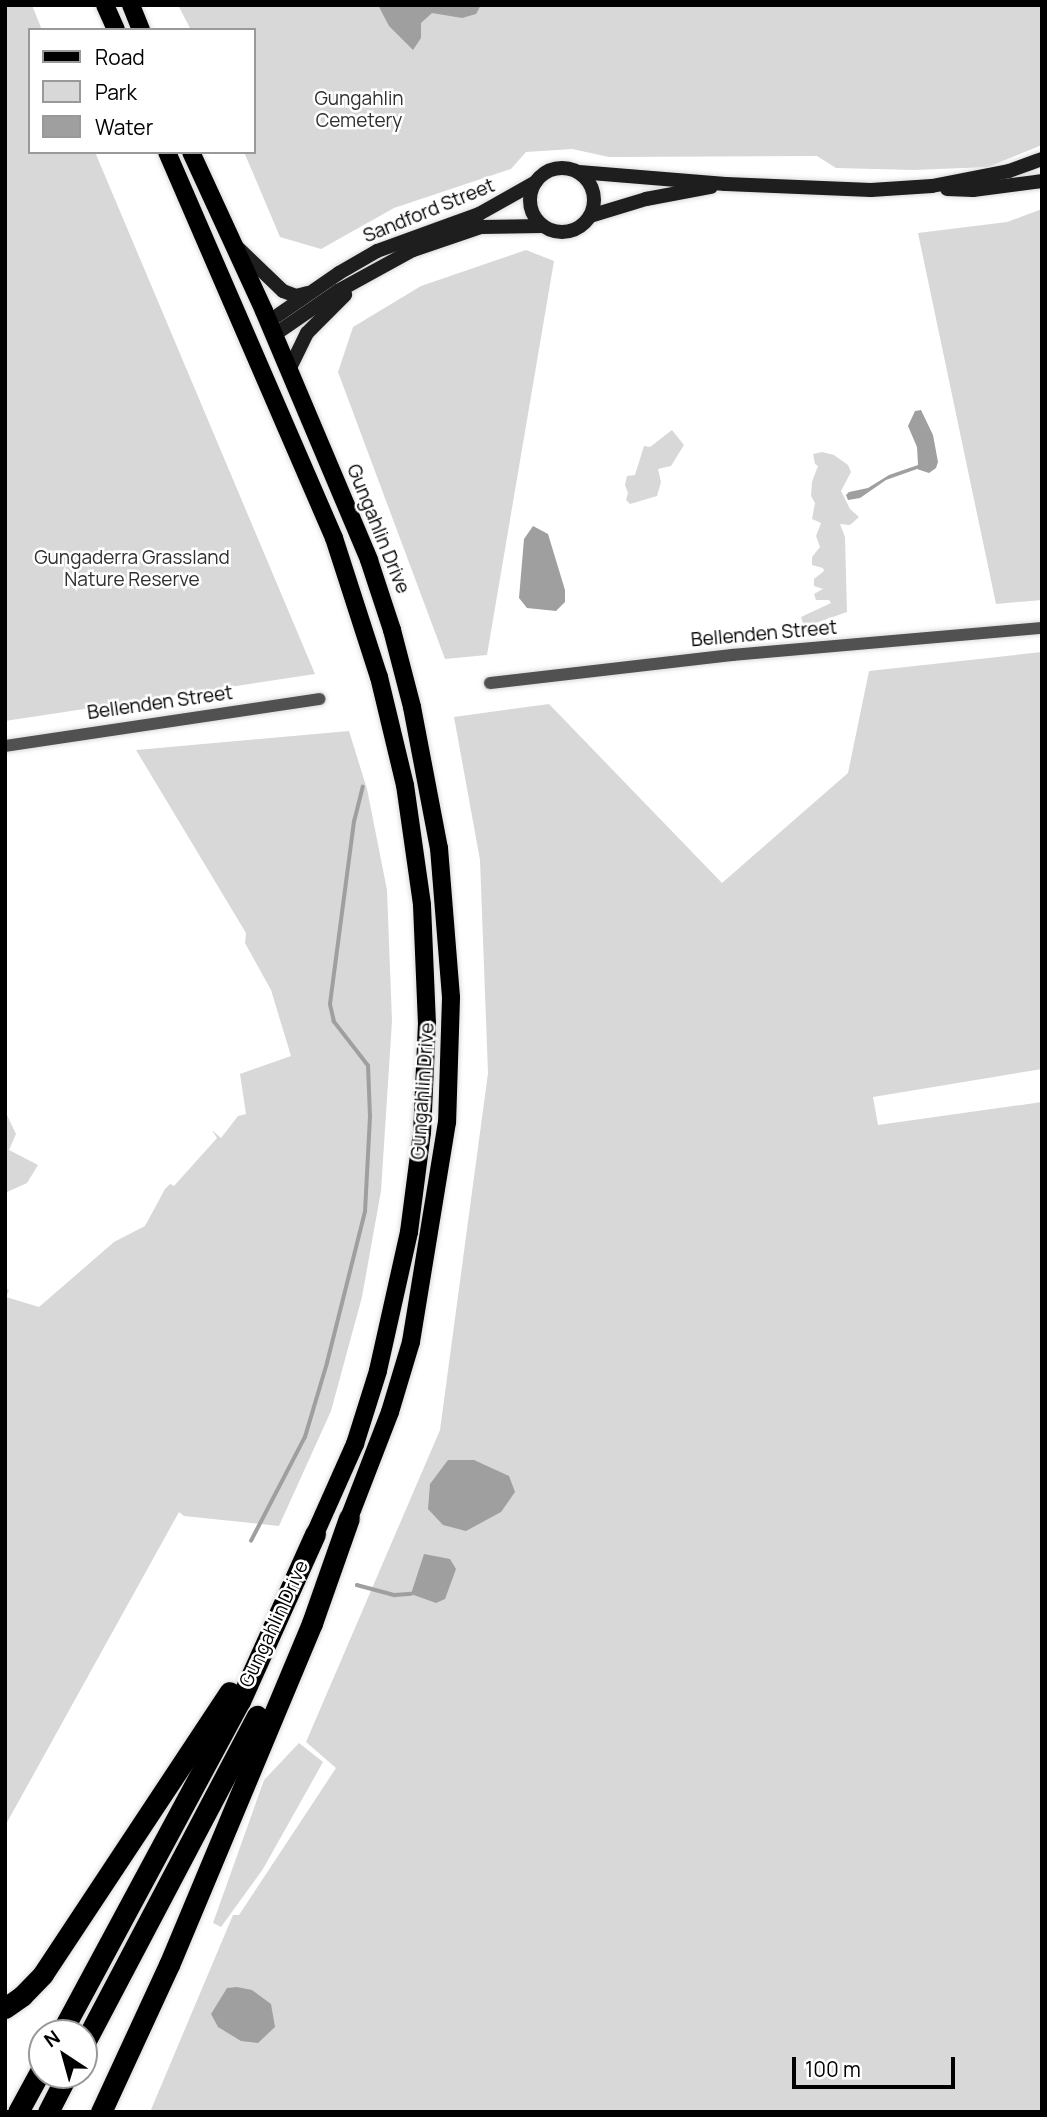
<!DOCTYPE html>
<style>
body{margin:0}
#map{position:relative;width:1047px;height:2117px;overflow:hidden;background:#fff;font-family:Manrope,sans-serif}
div>[style]{position:absolute}
[style*='--x']{left:calc(var(--x)*1px);top:calc(var(--y)*1px);width:calc(var(--w)*1px);rotate:calc(var(--a)*1deg)}
.green>*{inset:0;background:#d8d8d8}
.water>*{inset:0;background:#9f9f9f}
.stream>*{height:3.5px;margin:-1.75px;padding:0 1.75px;transform-origin:1.75px;border-radius:1.75px;background:#9f9f9f}
.roads{filter:drop-shadow(0 0 2px #dbdbdb) drop-shadow(0 0 2px #dbdbdb)}
.minor>*{height:12px;margin:-6px;padding:0 6px;transform-origin:6px;border-radius:6px;background:#515151}
.secondary>*{height:14px;margin:-7px;padding:0 7px;transform-origin:7px;border-radius:7px;background:#1e1e1e}
.secondary>.ring{margin:-7px;padding:0;box-sizing:content-box;background:none;border:14px solid #1e1e1e;border-radius:50%}
.primary>*{height:18px;margin:-9px;padding:0 9px;transform-origin:9px;border-radius:9px;background:#000}
.motorway>*{height:21px;margin:-10.5px;padding:0 10.5px;transform-origin:10.5px;border-radius:10.5px;background:#000}
span{translate:-50% -50%;white-space:nowrap;text-align:center;line-height:1.15;-webkit-text-stroke:5px #fff;paint-order:stroke}
.park-label{font-size:19px;color:#2f2f2f}
.street-label{font-size:19px;color:#000}
.frame{position:absolute;inset:0;border:7px solid #000;pointer-events:none}
.legend{position:absolute;left:28px;top:28px;width:228px;height:126px;box-sizing:border-box;background:#fff;border:2px solid #999;margin:0;padding:9px 12px;list-style:none;font-size:21px;color:#000}
.legend li{display:flex;align-items:center;gap:14px;height:35px}
.legend b{width:35px;border:2px solid #999}
.north{position:absolute;left:28px;top:2019px;width:70px;height:70px;box-sizing:border-box;background:#fff;border:2px solid #999;border-radius:50%;rotate:324deg;font-size:19px;font-weight:700;line-height:28px;text-align:center;color:#000}
.north::after{content:'';display:block;margin:auto;width:24px;height:32px;background:#000;clip-path:polygon(50% 0,100% 100%,50% 72%,0 100%)}
.scale{position:absolute;left:792px;top:2057px;width:163px;height:32px;box-sizing:border-box;border:4px solid #000;border-top:0;padding-left:9px;font-size:21px;line-height:24px;white-space:nowrap;color:#000;-webkit-text-stroke:5px #fff;paint-order:stroke}
</style>
<div id="map">
<div class="green">
<i style="clip-path:polygon(5px 5px,32px 5px,42px 30px,30px 30px,30px 152px,95px 152px,315px 674px,5px 721px)"></i>
<i style="clip-path:polygon(178px 5px,1042px 5px,1042px 145px,988px 167px,913px 170px,836px 168px,817px 156px,609px 157px,572px 149px,526px 152px,511px 169px,394px 208px,321px 249px,280px 237px,244px 152px,254px 152px,254px 30px,191px 30px)"></i>
<i style="clip-path:polygon(1042px 209px,1042px 600px,996px 604px,918px 233px,1007px 222px)"></i>
<i style="clip-path:polygon(526px 250px,554px 261px,487px 655px,445px 659px,338px 372px,353px 327px,421px 286px)"></i>
<i style="clip-path:polygon(672px 430px,684px 445px,671px 466px,658px 469px,661px 482px,657px 496px,630px 504px,626px 500px,628px 493px,625px 485px,627px 476px,635px 475px,644px 446px,650px 447px)"></i>
<i style="clip-path:polygon(822px 452px,834px 455px,848px 465px,851px 472px,841px 491px,850px 509px,859px 517px,850px 525px,840px 524px,845px 537px,847px 612px,804px 627px,801px 617px,831px 603px,829px 600px,816px 600px,814px 594px,823px 589px,814px 586px,814px 579px,824px 571px,823px 568px,812px 565px,812px 557px,820px 547px,816px 536px,821px 523px,812px 519px,815px 503px,811px 496px,812px 482px,818px 466px,815px 464px,813px 454px)"></i>
<i style="clip-path:polygon(1042px 652px,1042px 1069px,873px 1097px,878px 1125px,1042px 1102px,1042px 2112px,150px 2112px,233px 1915px,239px 1915px,336px 1768px,306px 1742px,440px 1430px,488px 1073px,480px 860px,454px 717px,549px 704px,722px 883px,848px 773px,869px 671px)"></i>
<i style="clip-path:polygon(349px 731px,367px 789px,387px 890px,392px 1021px,381px 1191px,362px 1297px,331px 1411px,279px 1526px,184px 1516px,179px 1512px,5px 1826px,5px 1288px,9px 1290px,6px 1297px,39px 1307px,114px 1242px,145px 1226px,165px 1189px,170px 1184px,174px 1186px,217px 1138px,212px 1130px,221px 1138px,238px 1116px,246px 1114px,240px 1074px,291px 1056px,271px 990px,245px 943px,246px 933px,136px 750px)"></i>
<i style="clip-path:polygon(5px 1111px,16px 1134px,9px 1150px,38px 1165px,27px 1183px,7px 1192px)"></i>
<i style="clip-path:polygon(299px 1743px,323px 1762px,263px 1869px,221px 1927px,213px 1923px,264px 1780px)"></i>
</div>
<div class="water">
<i style="clip-path:polygon(378px 5px,481px 5px,476px 14px,462px 18px,432px 13px,421px 23px,421px 38px,413px 50px,389px 26px)"></i>
<i style="clip-path:polygon(921px 410px,933px 435px,938px 462px,936px 468px,929px 473px,917px 469px,886px 480px,860px 498px,848px 500px,846px 495px,849px 492px,868px 488px,889px 475px,918px 465px,917px 447px,908px 426px,915px 411px)"></i>
<i style="clip-path:polygon(533px 526px,548px 534px,565px 590px,565px 602px,556px 611px,527px 608px,519px 598px,524px 539px)"></i>
<i style="clip-path:polygon(448px 1460px,474px 1460px,509px 1476px,515px 1492px,501px 1512px,466px 1531px,443px 1525px,428px 1509px,430px 1484px)"></i>
<i style="clip-path:polygon(424px 1554px,450px 1559px,456px 1569px,445px 1599px,436px 1603px,411px 1594px)"></i>
<i style="clip-path:polygon(237px 1987px,252px 1990px,271px 2004px,275px 2027px,258px 2043px,241px 2041px,218px 2027px,211px 2014px,227px 1988px)"></i>
</div>
<div class="stream">
<i style="--x:251;--y:1541;--w:117;--a:-62.6"></i>
<i style="--x:305;--y:1437;--w:77;--a:-73.4"></i>
<i style="--x:327;--y:1363;--w:156;--a:-75.9"></i>
<i style="--x:365;--y:1212;--w:95;--a:-87"></i>
<i style="--x:370;--y:1117;--w:51;--a:-92.2"></i>
<i style="--x:368;--y:1066;--w:56;--a:-127.7"></i>
<i style="--x:334;--y:1022;--w:18;--a:-103"></i>
<i style="--x:330;--y:1004;--w:184;--a:-82.5"></i>
<i style="--x:354;--y:822;--w:36;--a:-76"></i>
<i style="--x:357;--y:1585;--w:39;--a:15"></i>
<i style="--x:395;--y:1595;--w:16;--a:-4"></i>
</div>
<div class="roads">
<div class="minor">
<i style="--x:490;--y:683;--w:244;--a:-6.6"></i>
<i style="--x:732;--y:655;--w:311;--a:-5"></i>
<i style="--x:5;--y:746;--w:318;--a:-8.5"></i>
</div>
<div class="secondary">
<i class="ring" style="left:530px;top:168px;width:50px;height:50px"></i>
<i style="--x:579;--y:172;--w:147;--a:4.7"></i>
<i style="--x:726;--y:184;--w:145;--a:2.4"></i>
<i style="--x:871;--y:190;--w:61;--a:-3.8"></i>
<i style="--x:932;--y:186;--w:78;--a:-11"></i>
<i style="--x:1009;--y:171;--w:35;--a:-20"></i>
<i style="--x:947;--y:189;--w:26;--a:2"></i>
<i style="--x:973;--y:190;--w:70;--a:-7.4"></i>
<i style="--x:590;--y:216;--w:59;--a:-16.9"></i>
<i style="--x:646;--y:199;--w:66;--a:-10.5"></i>
<i style="--x:236;--y:246;--w:65;--a:43.8"></i>
<i style="--x:283;--y:291;--w:14;--a:21"></i>
<i style="--x:296;--y:296;--w:12;--a:-14"></i>
<i style="--x:268;--y:322;--w:86;--a:-34.6"></i>
<i style="--x:339;--y:273;--w:44;--a:-30.1"></i>
<i style="--x:377;--y:251;--w:109;--a:-19.9"></i>
<i style="--x:479;--y:214;--w:65;--a:-29.3"></i>
<i style="--x:274;--y:335;--w:78;--a:-34.5"></i>
<i style="--x:338;--y:291;--w:85;--a:-28.7"></i>
<i style="--x:413;--y:250;--w:72;--a:-18.7"></i>
<i style="--x:481;--y:227;--w:62;--a:-0.9"></i>
<i style="--x:289;--y:370;--w:41;--a:-64.1"></i>
<i style="--x:307;--y:333;--w:54;--a:-45"></i>
</div>
<div class="primary">
<i style="--x:105;--y:5;--w:27;--a:66"></i>
<i style="--x:131;--y:5;--w:27;--a:68"></i>
<i style="--x:167;--y:152;--w:421;--a:66.6"></i>
<i style="--x:334;--y:538;--w:146;--a:72.1"></i>
<i style="--x:379;--y:677;--w:111;--a:76.5"></i>
<i style="--x:405;--y:785;--w:121;--a:81.9"></i>
<i style="--x:422;--y:905;--w:118;--a:87.6"></i>
<i style="--x:427;--y:1023;--w:109;--a:92.6"></i>
<i style="--x:422;--y:1132;--w:101;--a:97.4"></i>
<i style="--x:409;--y:1232;--w:142;--a:102.6"></i>
<i style="--x:378;--y:1371;--w:77;--a:107.5"></i>
<i style="--x:355;--y:1444;--w:98;--a:114"></i>
<i style="--x:191;--y:152;--w:175;--a:65.3"></i>
<i style="--x:264;--y:311;--w:270;--a:67.1"></i>
<i style="--x:369;--y:560;--w:74;--a:71.8"></i>
<i style="--x:392;--y:630;--w:80;--a:75.4"></i>
<i style="--x:412;--y:707;--w:144;--a:79.2"></i>
<i style="--x:439;--y:848;--w:150;--a:85.4"></i>
<i style="--x:451;--y:998;--w:124;--a:91.8"></i>
<i style="--x:447;--y:1122;--w:223;--a:99.3"></i>
<i style="--x:411;--y:1342;--w:73;--a:106.7"></i>
<i style="--x:390;--y:1412;--w:114;--a:111.1"></i>
</div>
<div class="motorway">
<i style="--x:5;--y:2008;--w:21;--a:-35"></i>
<i style="--x:22;--y:1996;--w:30;--a:-46"></i>
<i style="--x:43;--y:1974;--w:338;--a:-56.5"></i>
<i style="--x:61;--y:2033;--w:377;--a:-61.7"></i>
<i style="--x:240;--y:1701;--w:183;--a:-65.8"></i>
<i style="--x:84;--y:2044;--w:371;--a:-62.2"></i>
<i style="--x:18;--y:2112;--w:50;--a:-61.4"></i>
<i style="--x:48;--y:2112;--w:42;--a:-62.8"></i>
<i style="--x:101;--y:2112;--w:162;--a:-65.2"></i>
<i style="--x:169;--y:1965;--w:371;--a:-67.3"></i>
<i style="--x:312;--y:1623;--w:111;--a:-70.6"></i>
</div>
</div>
<div class="park-label">
<span style="left:359px;top:110px">Gungahlin<br>Cemetery</span>
<span style="left:132px;top:569px">Gungaderra Grassland<br>Nature Reserve</span>
</div>
<div class="street-label">
<span style="left:429px;top:211px;rotate:-22deg">Sandford Street</span>
<span style="left:378px;top:529px;rotate:68deg">Gungahlin Drive</span>
<span style="left:764px;top:634px;rotate:-5deg">Bellenden Street</span>
<span style="left:160px;top:703px;rotate:-8deg">Bellenden Street</span>
<span style="left:423px;top:1091px;rotate:-86deg">Gungahlin Drive</span>
<span style="left:274px;top:1624px;rotate:-65deg">Gungahlin Drive</span>
</div>
<div class="frame"></div>
<ul class="legend">
<li><b style="height:9px;background:#000"></b>Road</li>
<li><b style="height:19px;background:#d8d8d8"></b>Park</li>
<li><b style="height:19px;background:#9f9f9f"></b>Water</li>
</ul>
<div class="north">N</div>
<div class="scale">100 m</div>
</div>
